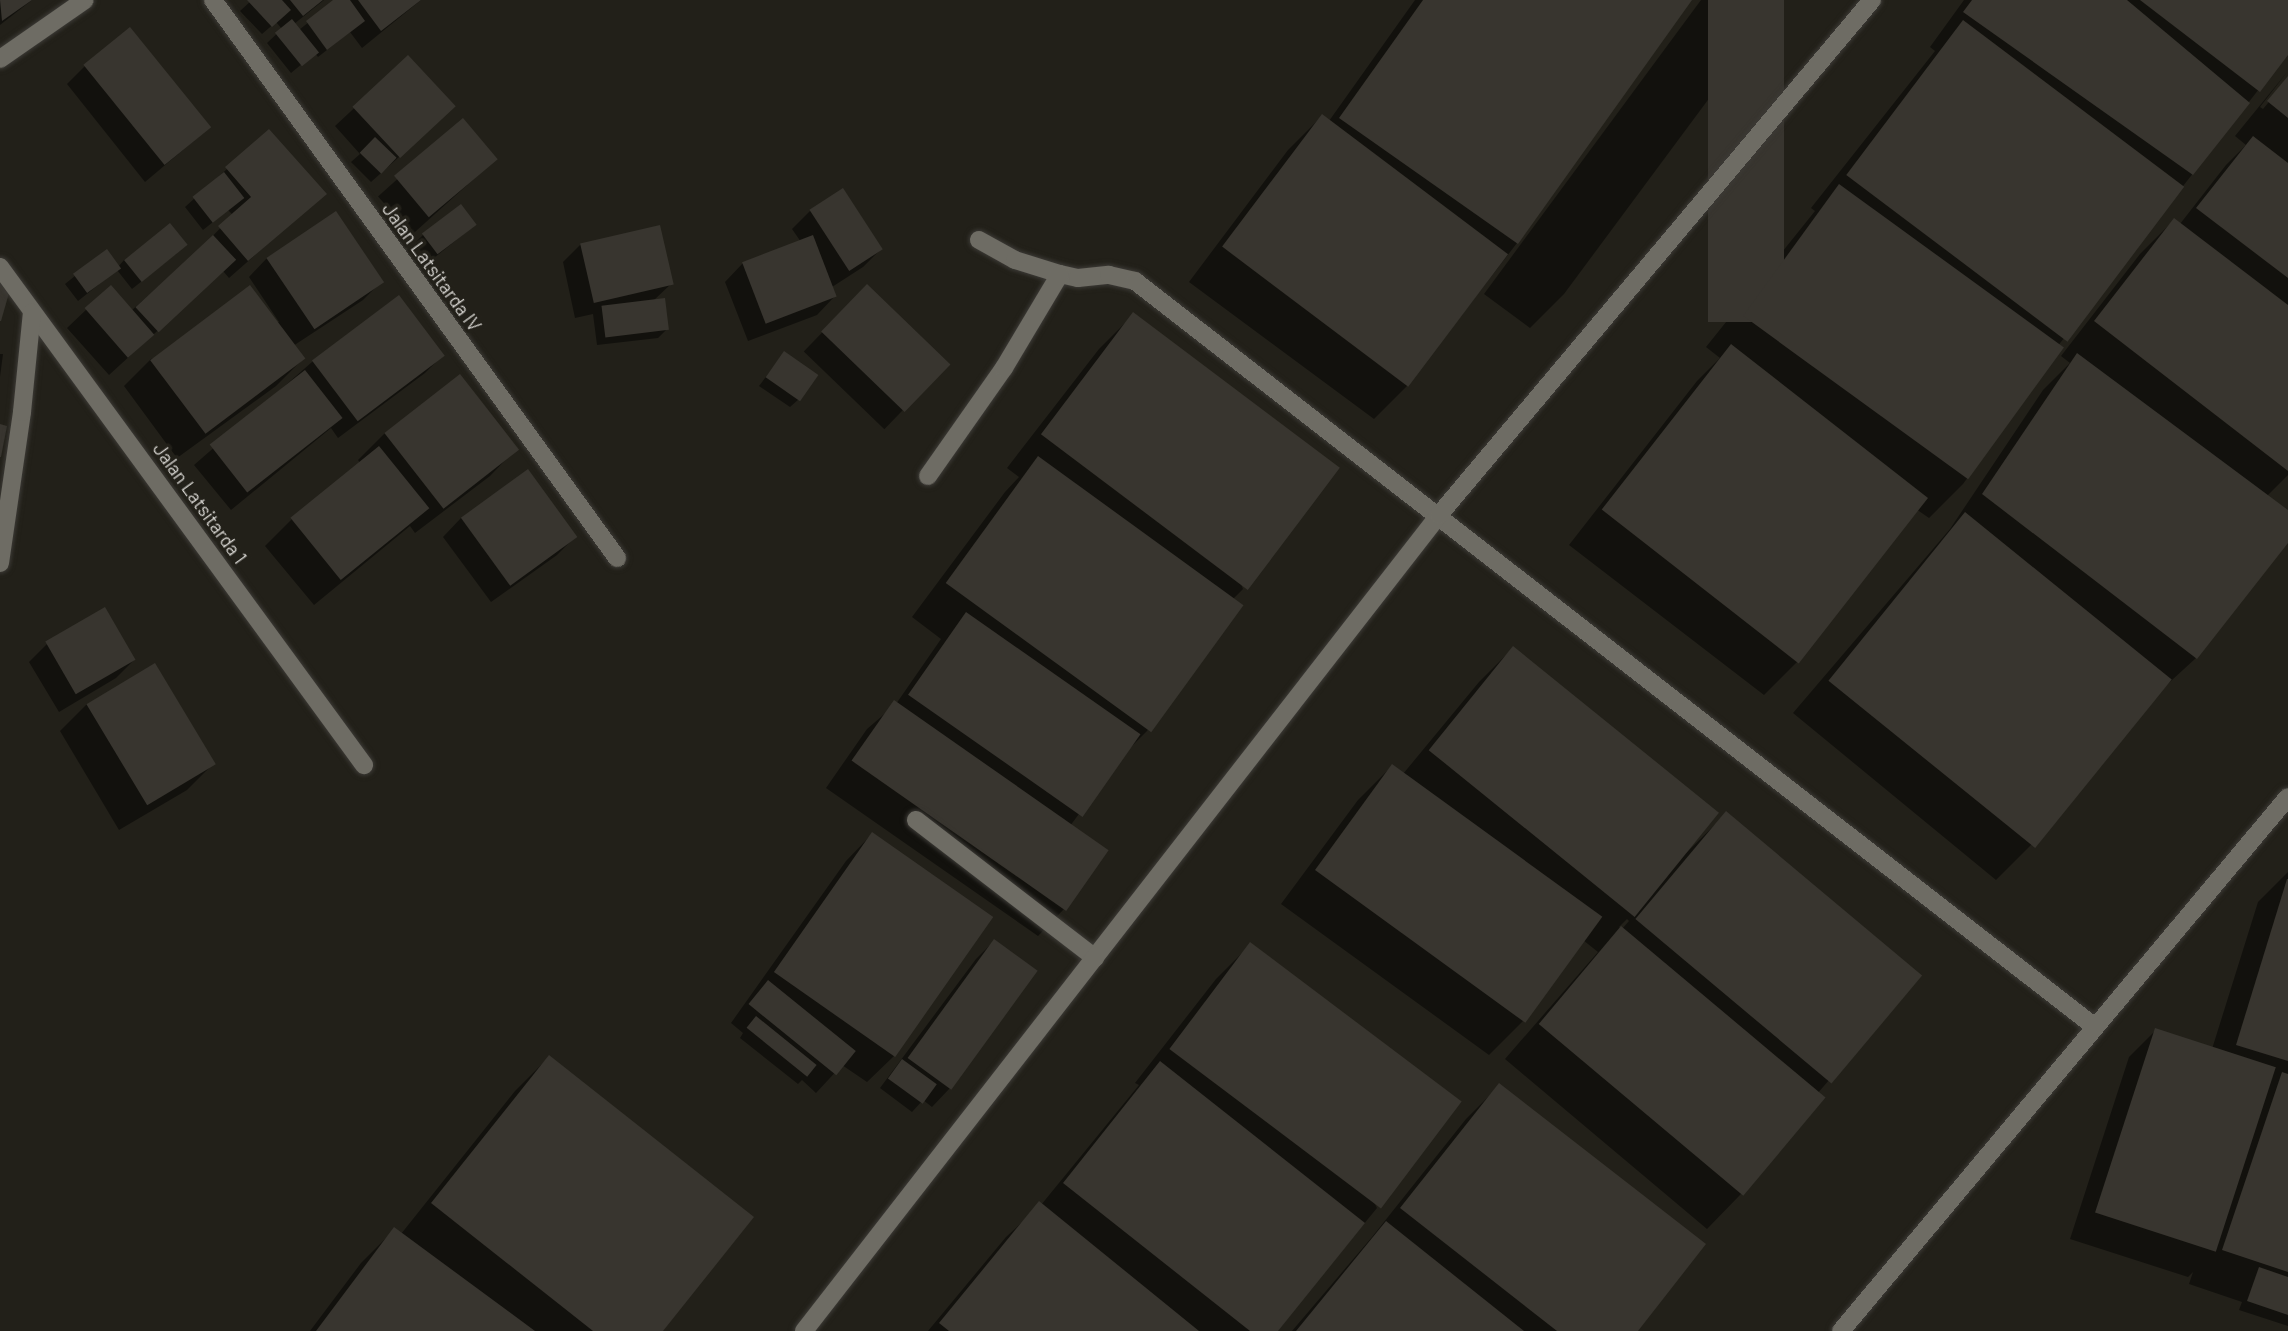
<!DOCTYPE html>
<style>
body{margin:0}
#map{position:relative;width:2288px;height:1331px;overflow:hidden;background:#222019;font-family:Barlow,sans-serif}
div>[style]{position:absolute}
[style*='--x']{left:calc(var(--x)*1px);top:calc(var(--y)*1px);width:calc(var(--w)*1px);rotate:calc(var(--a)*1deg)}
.shadow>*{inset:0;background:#0007;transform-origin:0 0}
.building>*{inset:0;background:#38352f;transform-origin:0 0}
.roads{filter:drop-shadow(0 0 2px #3c3a36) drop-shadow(0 0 2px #3c3a36)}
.lane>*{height:18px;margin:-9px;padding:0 9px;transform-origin:9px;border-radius:9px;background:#6e6c64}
.street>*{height:18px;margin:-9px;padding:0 9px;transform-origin:9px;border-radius:9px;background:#6e6c64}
span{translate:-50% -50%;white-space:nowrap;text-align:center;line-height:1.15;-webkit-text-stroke:7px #222019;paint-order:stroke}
.street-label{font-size:19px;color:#d6d4d0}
</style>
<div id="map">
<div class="shadow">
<i style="clip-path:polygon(0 0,32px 0,0 25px)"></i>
<i style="clip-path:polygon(252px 0,324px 0,294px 24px,299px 30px,336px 0,421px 0,362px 48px,350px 32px,318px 57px,315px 53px,291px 73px,267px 43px,282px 29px,276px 22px,262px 34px,240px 11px)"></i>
<i style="clip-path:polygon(1415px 0,1690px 0,1517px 243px,1408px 385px,1374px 419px,1189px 282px,1288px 150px,1322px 116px,1329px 121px)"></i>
<i style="clip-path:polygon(1701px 0,1782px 0,1564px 294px,1530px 328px,1484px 294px)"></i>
<i style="clip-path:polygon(1964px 0,2288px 0,2288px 52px,2057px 347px,2061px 350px,1963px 484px,1929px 518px,1916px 509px,1798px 661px,1764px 695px,1569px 545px,1697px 381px,1720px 358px,1706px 347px,1815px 211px,1811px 208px,1935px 51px,1930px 47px)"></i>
<i style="clip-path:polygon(408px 58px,436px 124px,371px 182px,351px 162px,360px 154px,335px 126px)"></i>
<i style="clip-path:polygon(85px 66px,209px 128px,145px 182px,67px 84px)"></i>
<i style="clip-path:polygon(2288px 71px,2260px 107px,2263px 109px,2288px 79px,2288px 475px,2267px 496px,2288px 512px,2288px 540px,2196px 658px,2160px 691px,2030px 846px,1996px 880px,1793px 713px,1950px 529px,2043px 390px,2070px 363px,2061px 356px,2140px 254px,2174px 220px,2180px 224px,2226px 165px,2246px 145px,2235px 136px)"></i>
<i style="left:462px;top:121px;width:51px;height:113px;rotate:48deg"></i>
<i style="clip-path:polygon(227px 169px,324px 194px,229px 278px,223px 271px,109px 375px,67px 328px,110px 287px,131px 311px,202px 247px,233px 215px,228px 210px,203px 230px,185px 207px)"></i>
<i style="clip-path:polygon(810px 211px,881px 249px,863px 267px,832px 287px,835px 296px,817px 315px,748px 341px,725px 282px,743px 263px,801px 242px,792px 229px)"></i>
<i style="clip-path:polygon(336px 213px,381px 282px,363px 300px,293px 346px,303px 359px,276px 386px,177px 458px,124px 386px,151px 359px,279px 322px,249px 277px,267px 258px)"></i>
<i style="clip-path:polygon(475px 225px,429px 262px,415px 243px,423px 235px)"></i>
<i style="clip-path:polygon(581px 244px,672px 283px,653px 301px,667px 329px,658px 338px,597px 345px,593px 314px,575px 318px,563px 262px)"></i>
<i style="clip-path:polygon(106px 251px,118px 267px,124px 260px,177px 253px,132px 289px,117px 270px,78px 301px,65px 284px)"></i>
<i style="left:867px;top:286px;width:112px;height:91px;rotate:44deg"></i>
<i style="clip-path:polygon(398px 297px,443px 355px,425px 373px,338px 438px,331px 428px,231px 510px,194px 465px,312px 362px)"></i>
<i style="clip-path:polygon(1133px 315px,1243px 589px,1232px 600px,1147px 731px,1123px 755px,1070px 826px,1064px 909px,1038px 936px,826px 788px,867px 729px,896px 704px,941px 639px,912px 617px,1005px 492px,1019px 477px,1007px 468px,1099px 349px)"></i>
<i style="clip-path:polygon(784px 353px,799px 399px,790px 407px,759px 386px)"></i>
<i style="clip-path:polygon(0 354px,3px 354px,0 377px)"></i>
<i style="clip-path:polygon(460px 376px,516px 449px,490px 476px,415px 533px,410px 526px,314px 605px,265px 546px,292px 519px,361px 464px,358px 460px,385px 433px)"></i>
<i style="clip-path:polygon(461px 518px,575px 537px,557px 555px,491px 602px,443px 537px)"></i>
<i style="clip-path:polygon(47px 644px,134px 660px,116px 678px,59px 712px,29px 662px)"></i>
<i style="clip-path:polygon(evenodd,1513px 648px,1686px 853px,1726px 814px,1919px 976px,1817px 1094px,1823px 1099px,1740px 1195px,1707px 1229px,1505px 1059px,1598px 952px,1583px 940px,1523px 1021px,1489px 1055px,1281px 904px,1358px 800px,1392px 766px,1403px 774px,1479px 682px,1513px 648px,1627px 919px,1629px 921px,1622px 929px,1619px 927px,1627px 919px)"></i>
<i style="clip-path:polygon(87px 704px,213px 764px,187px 790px,119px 830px,60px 731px)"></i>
<i style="clip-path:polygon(872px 834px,894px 1056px,867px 1082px,842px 1065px,816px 1093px,802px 1080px,798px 1084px,740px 1038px,743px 1033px,731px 1023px,846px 861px)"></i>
<i style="clip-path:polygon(2288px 872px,2288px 1326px,2239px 1310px,2242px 1302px,2189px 1284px,2193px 1272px,2188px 1277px,2070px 1239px,2129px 1057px,2156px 1030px,2212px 1049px,2258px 902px)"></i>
<i style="clip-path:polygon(994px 941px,950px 1088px,932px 1107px,923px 1100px,912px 1112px,880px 1088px,976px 959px)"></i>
<i style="clip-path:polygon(1250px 945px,1377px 1208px,1276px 1331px,928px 1331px,1006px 1237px,1041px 1205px,1139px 1085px,1135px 1083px,1216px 979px)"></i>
<i style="clip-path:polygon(549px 1057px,661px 1331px,310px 1331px,361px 1263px,395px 1229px,401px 1234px,515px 1091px)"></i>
<i style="clip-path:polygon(1500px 1085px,1636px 1331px,1292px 1331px,1372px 1237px,1466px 1119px)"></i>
</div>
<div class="building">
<i style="clip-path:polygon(0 0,32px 0,2px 21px)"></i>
<i style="clip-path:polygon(247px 0,282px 0,291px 10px,272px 27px)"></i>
<i style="clip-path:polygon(290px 0,323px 0,303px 16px)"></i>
<i style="clip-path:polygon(333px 0,350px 0,365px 21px,327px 50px,306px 21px)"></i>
<i style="clip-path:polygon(358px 0,421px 0,381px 31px)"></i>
<i style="clip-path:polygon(1423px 0,1692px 0,1518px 244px,1339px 118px)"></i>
<i style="left:1708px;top:0;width:76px;height:322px"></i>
<i style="clip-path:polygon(1972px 0,2127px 0,2250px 103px,2193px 175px,1963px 12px)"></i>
<i style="clip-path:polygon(2140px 0,2288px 0,2288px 55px,2260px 92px)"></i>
<i style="left:292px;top:19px;width:43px;height:22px;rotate:51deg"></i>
<i style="left:1963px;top:20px;width:277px;height:194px;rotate:37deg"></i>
<i style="left:130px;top:27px;width:129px;height:60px;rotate:51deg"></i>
<i style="left:408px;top:55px;width:70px;height:76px;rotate:47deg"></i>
<i style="clip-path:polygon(2288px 76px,2288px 118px,2267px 101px)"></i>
<i style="left:1322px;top:114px;width:233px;height:166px;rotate:37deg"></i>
<i style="left:463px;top:118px;width:54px;height:90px;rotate:50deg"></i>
<i style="clip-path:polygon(269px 129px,327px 194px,248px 261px,218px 226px,251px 197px,225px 167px)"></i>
<i style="clip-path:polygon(2253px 136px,2288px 163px,2288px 278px,2196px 208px)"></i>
<i style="left:375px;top:137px;width:30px;height:22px;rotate:44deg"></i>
<i style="left:224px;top:172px;width:33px;height:40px;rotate:52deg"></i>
<i style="left:1839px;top:184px;width:278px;height:163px;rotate:36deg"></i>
<i style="left:843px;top:188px;width:73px;height:40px;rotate:57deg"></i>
<i style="left:461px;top:204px;width:26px;height:49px;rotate:53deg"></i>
<i style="left:336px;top:211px;width:86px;height:84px;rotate:56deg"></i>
<i style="clip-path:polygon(2174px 218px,2288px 305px,2288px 471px,2094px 321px)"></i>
<i style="left:170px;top:223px;width:28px;height:59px;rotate:51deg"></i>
<i style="left:660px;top:225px;width:61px;height:82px;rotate:77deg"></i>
<i style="left:213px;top:235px;width:34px;height:106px;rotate:47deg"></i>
<i style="left:813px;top:235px;width:66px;height:76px;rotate:69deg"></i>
<i style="left:107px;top:249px;width:24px;height:42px;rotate:54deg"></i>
<i style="clip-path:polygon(0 283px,11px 286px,1px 321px,0 321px)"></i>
<i style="left:867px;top:284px;width:116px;height:66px;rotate:44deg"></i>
<i style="left:111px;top:285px;width:66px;height:35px;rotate:49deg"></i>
<i style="left:250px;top:285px;width:92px;height:125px;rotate:53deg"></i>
<i style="left:399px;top:295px;width:76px;height:109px;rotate:53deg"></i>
<i style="left:665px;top:298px;width:32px;height:64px;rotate:83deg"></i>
<i style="left:1133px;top:312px;width:259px;height:153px;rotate:37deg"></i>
<i style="left:1731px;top:344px;width:250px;height:210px;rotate:38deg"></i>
<i style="left:784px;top:351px;width:42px;height:32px;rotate:35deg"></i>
<i style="clip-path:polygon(2077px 353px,2288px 510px,2288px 543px,2197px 659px,1982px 494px)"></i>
<i style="left:305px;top:370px;width:61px;height:121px;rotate:52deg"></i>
<i style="left:460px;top:374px;width:96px;height:96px;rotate:52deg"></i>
<i style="clip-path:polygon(0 424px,7px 426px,1px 457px,0 457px)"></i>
<i style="left:379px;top:446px;width:80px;height:114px;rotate:51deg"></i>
<i style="left:1038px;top:456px;width:254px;height:157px;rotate:36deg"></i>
<i style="left:528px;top:469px;width:84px;height:83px;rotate:54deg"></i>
<i style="left:1965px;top:512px;width:266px;height:217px;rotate:39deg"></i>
<i style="left:105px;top:607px;width:61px;height:69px;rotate:60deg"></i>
<i style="left:966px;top:612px;width:213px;height:101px;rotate:35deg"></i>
<i style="left:1513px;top:646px;width:265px;height:134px;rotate:39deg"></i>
<i style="left:155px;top:663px;width:118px;height:80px;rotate:59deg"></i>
<i style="left:894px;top:700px;width:262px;height:74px;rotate:35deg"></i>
<i style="left:1392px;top:764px;width:260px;height:131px;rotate:36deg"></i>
<i style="left:1726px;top:811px;width:256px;height:141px;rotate:40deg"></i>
<i style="left:872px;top:832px;width:148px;height:171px;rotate:35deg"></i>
<i style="clip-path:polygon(2287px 879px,2288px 879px,2288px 1061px,2236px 1045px)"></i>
<i style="left:1621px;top:926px;width:267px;height:128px;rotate:40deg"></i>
<i style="left:994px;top:939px;width:54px;height:147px;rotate:36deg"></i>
<i style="left:1250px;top:942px;width:265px;height:134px;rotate:37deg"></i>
<i style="left:768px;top:980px;width:113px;height:31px;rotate:39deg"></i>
<i style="left:756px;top:1016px;width:78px;height:15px;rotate:39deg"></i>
<i style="left:2155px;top:1028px;width:127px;height:194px;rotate:18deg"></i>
<i style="clip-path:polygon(549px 1055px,754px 1217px,663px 1331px,593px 1331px,431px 1203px)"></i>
<i style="left:902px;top:1059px;width:43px;height:24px;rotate:36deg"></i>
<i style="clip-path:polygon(1160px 1061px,1365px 1223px,1278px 1331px,1250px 1331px,1063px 1183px)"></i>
<i style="clip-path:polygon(2282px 1072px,2288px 1074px,2288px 1272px,2222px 1250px)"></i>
<i style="clip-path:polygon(1499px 1083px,1706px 1244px,1638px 1331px,1557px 1331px,1400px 1208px)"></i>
<i style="clip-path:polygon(1039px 1201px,1199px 1331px,949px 1331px,939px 1323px)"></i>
<i style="clip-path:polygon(1386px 1221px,1524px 1331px,1296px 1331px)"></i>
<i style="clip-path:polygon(394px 1227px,535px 1331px,316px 1331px)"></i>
<i style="clip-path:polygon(2259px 1267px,2288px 1277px,2288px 1315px,2247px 1301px)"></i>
</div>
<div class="roads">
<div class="lane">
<i style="--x:979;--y:240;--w:41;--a:29.1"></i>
<i style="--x:1015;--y:260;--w:47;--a:17.3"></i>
<i style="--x:1060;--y:274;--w:18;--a:13"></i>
<i style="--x:1078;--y:278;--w:31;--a:-6"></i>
<i style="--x:1109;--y:275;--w:27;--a:13"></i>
<i style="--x:1135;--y:281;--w:1216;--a:37.85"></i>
<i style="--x:928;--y:476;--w:132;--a:-54.9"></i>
<i style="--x:1004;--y:368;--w:109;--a:-59.2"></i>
<i style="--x:916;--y:820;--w:226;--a:37.6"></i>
<i style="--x:804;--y:1331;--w:1034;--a:-52.11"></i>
<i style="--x:1439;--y:515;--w:673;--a:-49.94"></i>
<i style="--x:1841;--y:1331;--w:696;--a:-50.07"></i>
</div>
<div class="street">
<i style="--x:213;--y:0;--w:689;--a:54.09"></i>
<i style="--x:0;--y:59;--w:103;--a:-34.8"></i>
<i style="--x:0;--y:267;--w:617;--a:53.84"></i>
<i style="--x:0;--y:563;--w:153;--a:-81.7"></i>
<i style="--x:22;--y:412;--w:100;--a:-84.3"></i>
</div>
</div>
<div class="street-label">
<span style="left:432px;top:267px;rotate:54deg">Jalan Latsitarda IV</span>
<span style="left:200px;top:503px;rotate:54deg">Jalan Latsitarda 1</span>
</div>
</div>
